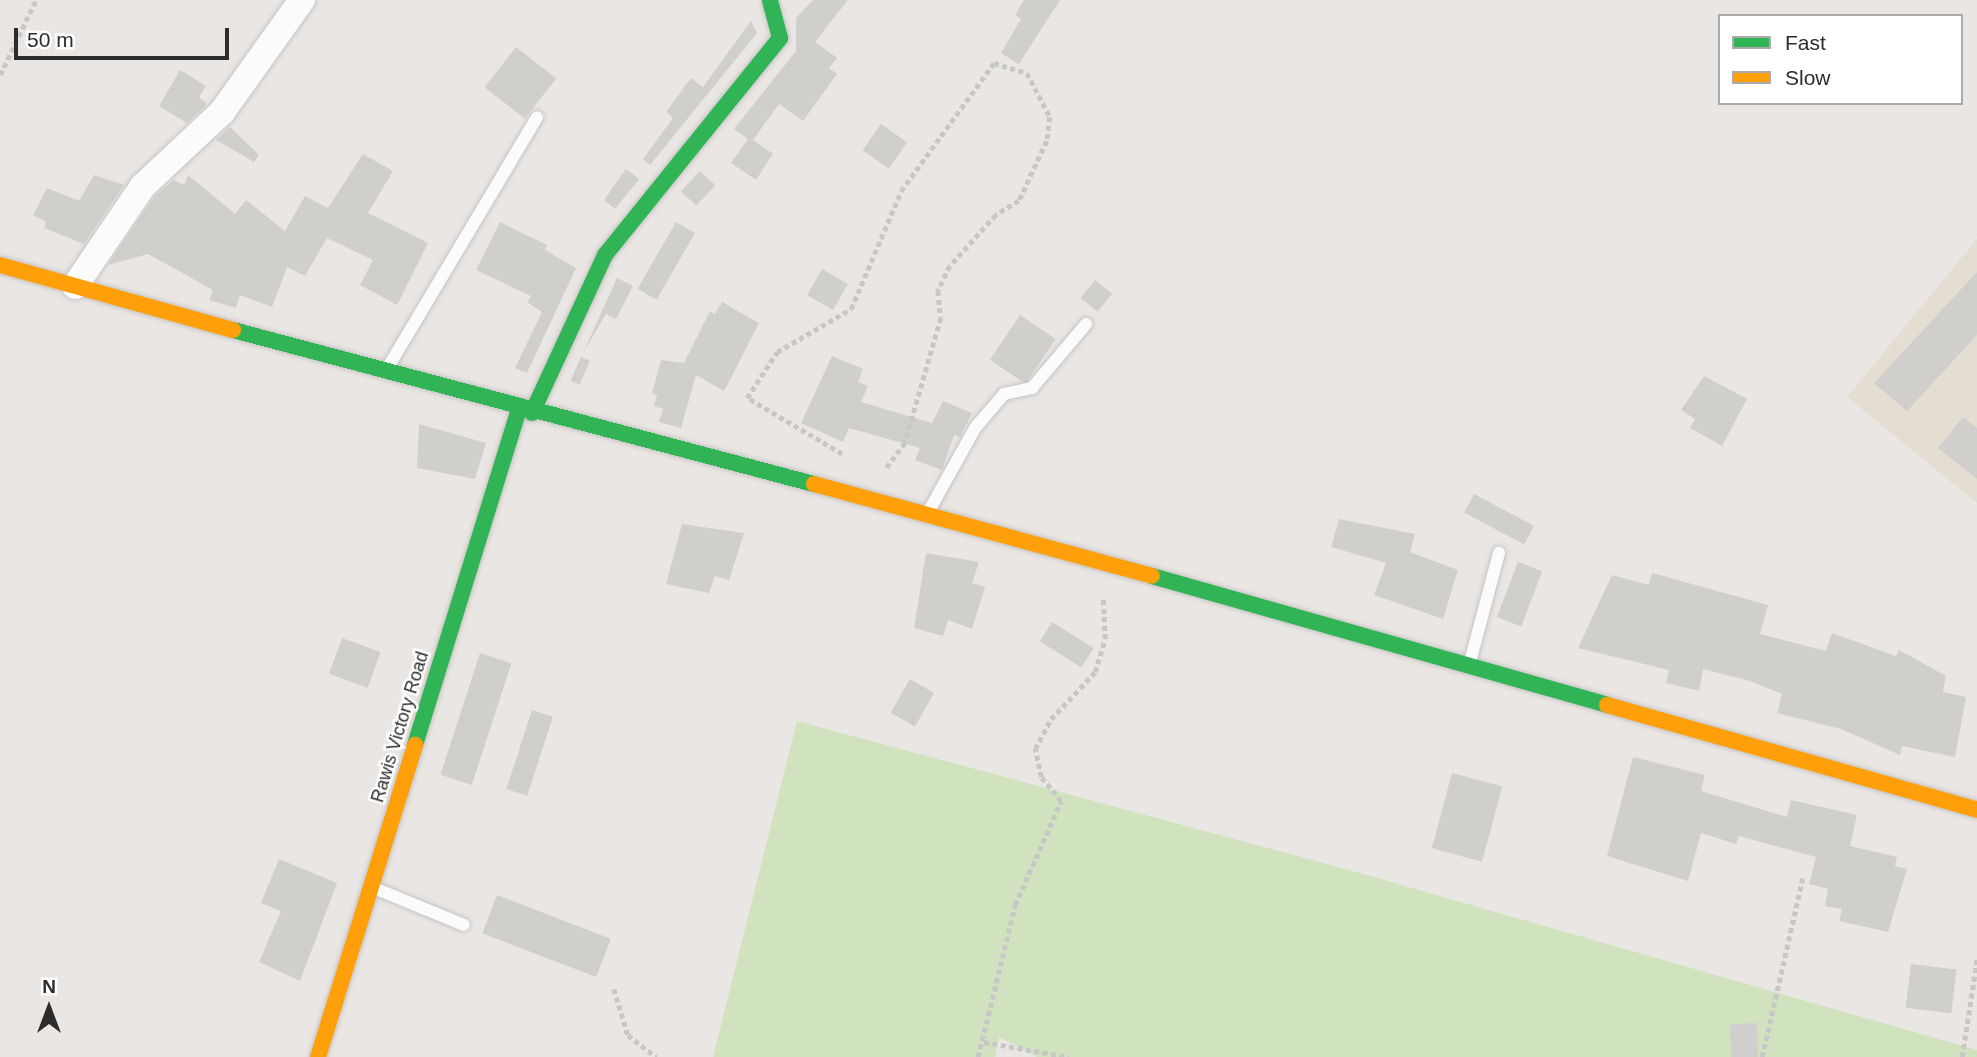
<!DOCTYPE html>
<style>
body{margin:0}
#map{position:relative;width:1977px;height:1057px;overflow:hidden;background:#eae6e3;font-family:Helvetica,sans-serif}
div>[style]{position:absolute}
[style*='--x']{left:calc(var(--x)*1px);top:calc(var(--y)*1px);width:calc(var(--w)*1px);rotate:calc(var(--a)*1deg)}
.education>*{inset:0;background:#e4ddd2}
.green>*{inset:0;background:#d0e3be}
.building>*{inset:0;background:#d1cfcc;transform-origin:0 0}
.path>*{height:4.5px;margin-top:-2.25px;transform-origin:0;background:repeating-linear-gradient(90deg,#c7c7c6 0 5px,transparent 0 8.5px)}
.roads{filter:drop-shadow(0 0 2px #c6c5c5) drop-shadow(0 0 2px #c6c5c5)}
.lane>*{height:12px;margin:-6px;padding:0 6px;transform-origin:6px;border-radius:6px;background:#fcfbfb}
.street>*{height:26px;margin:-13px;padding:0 13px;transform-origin:13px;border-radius:13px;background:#fcfbfb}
.fast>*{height:16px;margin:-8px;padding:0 8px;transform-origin:8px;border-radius:8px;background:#30b455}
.slow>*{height:16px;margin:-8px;padding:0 8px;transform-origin:8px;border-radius:8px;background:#ff9f0a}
span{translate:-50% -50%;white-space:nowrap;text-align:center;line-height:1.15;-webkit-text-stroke:5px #fff;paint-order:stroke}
.street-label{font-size:18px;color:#2c2c2c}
.legend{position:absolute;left:1718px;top:14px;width:245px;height:91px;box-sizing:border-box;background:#fff;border:2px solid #ababab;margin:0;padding:9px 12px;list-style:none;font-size:21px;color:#2c2c2c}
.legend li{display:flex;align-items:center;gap:14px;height:35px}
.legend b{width:35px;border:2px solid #ababab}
.north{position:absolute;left:14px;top:973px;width:70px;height:70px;-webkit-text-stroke:5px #fff;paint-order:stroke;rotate:0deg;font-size:19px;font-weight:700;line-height:28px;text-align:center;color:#2c2c2c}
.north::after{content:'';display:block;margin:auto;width:24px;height:32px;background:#2c2c2c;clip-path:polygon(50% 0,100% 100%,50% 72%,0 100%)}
.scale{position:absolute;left:14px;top:28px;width:215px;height:32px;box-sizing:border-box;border:4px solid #2c2c2c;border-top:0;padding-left:9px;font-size:21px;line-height:24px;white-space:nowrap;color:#2c2c2c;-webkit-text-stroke:5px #fff;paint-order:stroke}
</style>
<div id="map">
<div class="education">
<i style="clip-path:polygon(1977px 239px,1977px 503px,1847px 397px)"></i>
</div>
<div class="green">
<i style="clip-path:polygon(797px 721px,1353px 871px,1977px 1050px,1977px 1057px,1037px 1057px,999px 1037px,995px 1057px,713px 1057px)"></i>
</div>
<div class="building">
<i style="clip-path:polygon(813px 0,848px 0,815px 42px,837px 58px,829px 68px,837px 74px,803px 121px,779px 104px,753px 140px,773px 154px,756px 180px,731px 163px,748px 139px,734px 129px,796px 51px,796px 18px)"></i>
<i style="clip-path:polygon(1024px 0,1060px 0,1019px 64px,1001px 53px,1021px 19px,1015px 15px)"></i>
<i style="clip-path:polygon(751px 21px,757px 33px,650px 165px,643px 159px,673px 118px,666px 112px,691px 78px,703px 87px)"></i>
<i style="left:516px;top:47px;width:51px;height:51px;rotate:38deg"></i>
<i style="clip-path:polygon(180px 70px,206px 86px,199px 97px,207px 104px,187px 123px,159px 106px)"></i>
<i style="left:881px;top:124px;width:32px;height:32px;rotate:35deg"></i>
<i style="clip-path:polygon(230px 127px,259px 155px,254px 162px,216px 140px)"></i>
<i style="clip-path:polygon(363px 154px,393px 171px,368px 213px,428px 243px,397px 305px,360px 285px,373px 260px,327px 238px,305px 276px,287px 267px,272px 307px,240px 295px,236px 308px,209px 300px,213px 290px,148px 254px,108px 265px,155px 196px,174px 180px,184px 185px,188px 175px,235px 214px,246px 200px,285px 231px,305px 196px,328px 208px)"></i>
<i style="clip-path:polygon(626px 169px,639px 179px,615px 209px,604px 200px)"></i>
<i style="left:700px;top:171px;width:21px;height:28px;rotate:43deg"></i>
<i style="clip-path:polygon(94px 175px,124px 185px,84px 244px,44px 228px,46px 222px,33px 215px,47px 188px,79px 201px)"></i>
<i style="clip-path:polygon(500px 222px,547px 245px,545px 250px,576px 268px,527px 373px,515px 368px,542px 312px,527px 302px,531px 296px,476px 270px)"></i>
<i style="left:676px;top:222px;width:22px;height:77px;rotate:30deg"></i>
<i style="left:822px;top:269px;width:30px;height:30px;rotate:30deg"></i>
<i style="clip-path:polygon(1977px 272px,1977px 335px,1907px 411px,1874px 383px)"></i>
<i style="clip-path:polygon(617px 278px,633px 286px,616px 319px,606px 314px,583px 353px)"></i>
<i style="left:1095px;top:280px;width:22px;height:23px;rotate:39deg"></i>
<i style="clip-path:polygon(722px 302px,759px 323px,730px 380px,724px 391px,696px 375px,681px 428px,659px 422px,663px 409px,654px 406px,657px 395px,652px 393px,661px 360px,684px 363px,710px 311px,715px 314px)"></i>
<i style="left:1020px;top:315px;width:43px;height:54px;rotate:34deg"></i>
<i style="clip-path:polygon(832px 356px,863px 369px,858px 382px,868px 386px,861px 402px,932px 423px,943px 401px,972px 413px,960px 437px,954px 435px,942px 470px,915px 460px,920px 448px,849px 428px,843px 442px,801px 423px)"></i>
<i style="left:581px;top:357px;width:10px;height:26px;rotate:24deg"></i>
<i style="clip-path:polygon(1704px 376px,1747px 399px,1722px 446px,1690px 428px,1695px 419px,1681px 410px)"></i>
<i style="clip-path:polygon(1963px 417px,1977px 428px,1977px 479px,1938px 448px)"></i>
<i style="clip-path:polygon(419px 424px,486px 443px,475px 479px,417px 468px)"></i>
<i style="left:1474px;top:494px;width:68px;height:21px;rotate:28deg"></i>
<i style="clip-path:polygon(1339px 519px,1415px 534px,1410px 552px,1458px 570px,1443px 619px,1374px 595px,1386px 563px,1331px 547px)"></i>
<i style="clip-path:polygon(682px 524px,744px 533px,729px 580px,715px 576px,709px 593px,666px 584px)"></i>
<i style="clip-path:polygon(926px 553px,979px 562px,972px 583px,985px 587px,972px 629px,948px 620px,943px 636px,914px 628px)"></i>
<i style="left:1518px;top:562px;width:26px;height:59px;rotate:21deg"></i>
<i style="clip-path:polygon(1652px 573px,1768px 605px,1760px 634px,1826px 651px,1832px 633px,1896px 656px,1899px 650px,1946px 676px,1943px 692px,1966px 697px,1955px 757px,1902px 746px,1900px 755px,1841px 729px,1777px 713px,1782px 694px,1750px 681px,1703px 669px,1699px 691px,1666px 683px,1669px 670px,1578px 648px,1612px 575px,1649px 585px)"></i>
<i style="left:1052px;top:622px;width:49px;height:23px;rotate:32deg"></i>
<i style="left:342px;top:638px;width:41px;height:38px;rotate:20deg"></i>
<i style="left:480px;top:653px;width:33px;height:128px;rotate:18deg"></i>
<i style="left:910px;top:679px;width:28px;height:39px;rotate:30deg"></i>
<i style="left:532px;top:710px;width:22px;height:83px;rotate:18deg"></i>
<i style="clip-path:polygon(1633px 757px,1705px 775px,1701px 791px,1787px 817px,1791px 800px,1857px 815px,1850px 846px,1897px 857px,1895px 866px,1907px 869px,1888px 932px,1839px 921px,1842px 909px,1825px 906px,1828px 889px,1809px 884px,1816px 857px,1739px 836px,1736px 844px,1701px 833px,1688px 881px,1607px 856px)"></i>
<i style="left:1452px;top:773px;width:52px;height:78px;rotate:15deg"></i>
<i style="clip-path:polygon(279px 859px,337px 883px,300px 981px,259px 962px,281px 911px,261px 903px)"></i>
<i style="left:497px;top:895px;width:122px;height:41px;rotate:21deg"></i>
<i style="left:1911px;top:964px;width:46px;height:44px;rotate:7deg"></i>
<i style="left:1757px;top:1023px;width:34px;height:27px;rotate:88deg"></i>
</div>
<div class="path">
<i style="--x:0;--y:75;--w:83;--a:-64.4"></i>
<i style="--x:842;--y:454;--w:110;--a:-149.5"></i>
<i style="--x:747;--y:398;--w:55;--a:-56.9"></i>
<i style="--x:777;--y:352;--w:86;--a:-30.2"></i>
<i style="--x:851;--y:309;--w:128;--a:-67"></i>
<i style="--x:901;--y:191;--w:158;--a:-54"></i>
<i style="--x:994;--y:63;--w:34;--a:17"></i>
<i style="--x:1027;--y:73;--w:50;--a:62.4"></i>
<i style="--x:1050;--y:117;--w:24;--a:97"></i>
<i style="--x:1047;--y:141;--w:66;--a:115"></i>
<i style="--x:1019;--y:201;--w:27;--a:149"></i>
<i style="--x:996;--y:215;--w:69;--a:132"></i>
<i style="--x:950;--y:266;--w:28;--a:116"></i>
<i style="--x:938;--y:291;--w:27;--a:84"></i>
<i style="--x:941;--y:318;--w:130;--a:106.1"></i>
<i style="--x:905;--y:443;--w:31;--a:126"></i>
<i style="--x:614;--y:989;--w:48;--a:73.1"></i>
<i style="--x:628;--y:1035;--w:36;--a:38"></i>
<i style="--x:984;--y:1042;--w:86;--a:10"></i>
<i style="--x:978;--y:1057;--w:156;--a:-76.3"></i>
<i style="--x:1015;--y:905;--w:114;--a:-66.1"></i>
<i style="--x:1061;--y:801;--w:31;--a:-130"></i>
<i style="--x:1041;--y:777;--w:29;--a:-102"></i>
<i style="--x:1035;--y:749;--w:34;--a:-62"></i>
<i style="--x:1051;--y:719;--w:64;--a:-46.9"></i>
<i style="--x:1095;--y:672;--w:34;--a:-73"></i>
<i style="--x:1105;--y:639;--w:41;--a:-92.8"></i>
<i style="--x:1762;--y:1057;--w:186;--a:-77.2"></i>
<i style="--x:1962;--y:1057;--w:99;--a:-81.3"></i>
</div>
<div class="roads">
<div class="lane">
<i style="--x:387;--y:369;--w:293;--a:-59.2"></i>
<i style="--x:930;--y:509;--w:93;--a:-60.9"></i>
<i style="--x:975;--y:428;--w:45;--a:-49.5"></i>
<i style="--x:1004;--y:394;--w:29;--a:-12"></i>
<i style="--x:1032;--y:388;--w:84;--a:-49.8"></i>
<i style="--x:1470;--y:662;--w:113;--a:-75.1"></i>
<i style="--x:374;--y:888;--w:97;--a:22.3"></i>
</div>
<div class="street">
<i style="--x:75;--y:286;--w:121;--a:-55.8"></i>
<i style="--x:143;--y:186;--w:108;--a:-43.1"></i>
<i style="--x:222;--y:112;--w:138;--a:-54.5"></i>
</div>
<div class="fast">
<i style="--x:233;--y:330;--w:601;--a:14.85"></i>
<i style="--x:532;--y:413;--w:174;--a:-65.2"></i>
<i style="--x:605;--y:255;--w:279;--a:-51.1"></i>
<i style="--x:780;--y:38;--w:39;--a:-105"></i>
<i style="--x:1152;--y:576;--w:473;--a:15.8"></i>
<i style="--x:415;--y:745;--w:352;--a:-72.8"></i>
</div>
<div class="slow">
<i style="--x:0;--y:265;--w:242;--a:15.6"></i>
<i style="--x:814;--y:484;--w:350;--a:15.2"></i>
<i style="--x:1607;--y:705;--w:385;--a:15.8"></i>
<i style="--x:318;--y:1057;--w:327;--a:-72.7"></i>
</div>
</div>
<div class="street-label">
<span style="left:400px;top:727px;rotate:-73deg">Rawis Victory Road</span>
</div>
<ul class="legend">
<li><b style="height:9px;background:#30b455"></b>Fast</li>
<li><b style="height:9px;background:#ff9f0a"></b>Slow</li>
</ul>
<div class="north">N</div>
<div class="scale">50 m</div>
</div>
